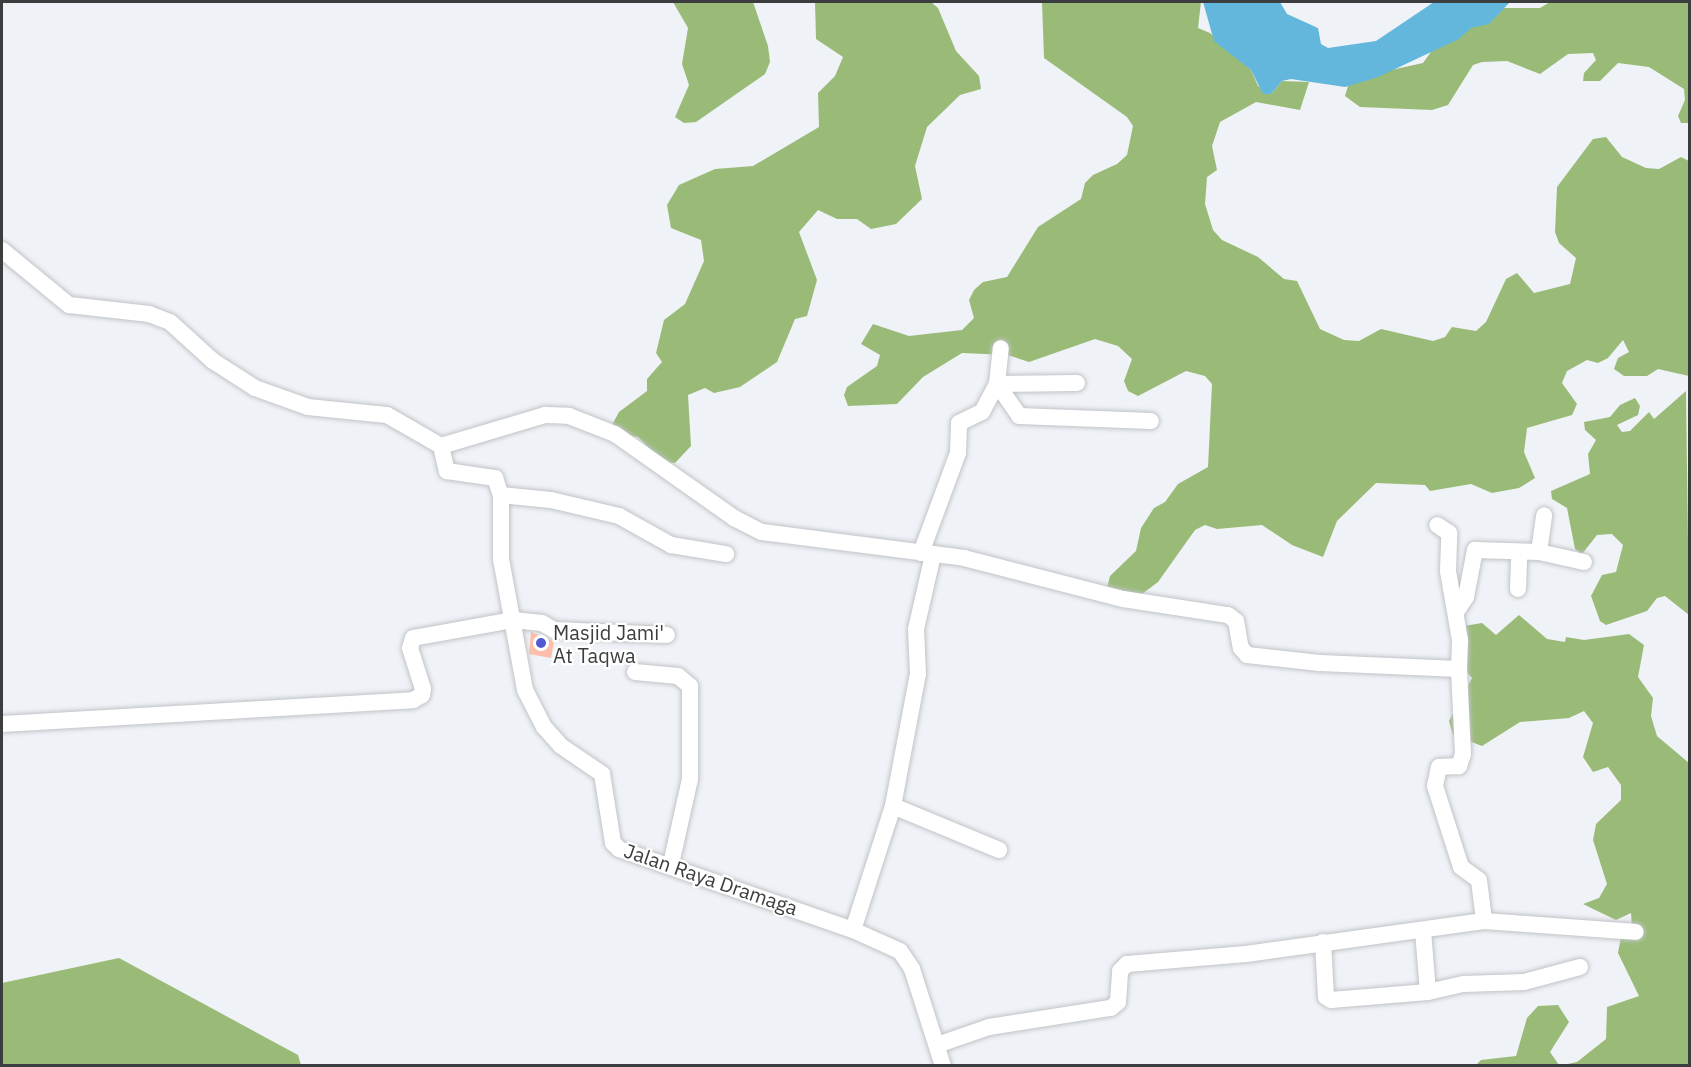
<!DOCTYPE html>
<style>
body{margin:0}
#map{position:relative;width:1691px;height:1067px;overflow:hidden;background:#eff2f6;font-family:"IBM Plex Sans",sans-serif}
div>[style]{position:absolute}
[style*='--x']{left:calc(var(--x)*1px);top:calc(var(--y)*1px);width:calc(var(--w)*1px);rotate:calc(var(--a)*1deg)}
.forest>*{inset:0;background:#9abb78}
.water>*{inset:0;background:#63b7dd}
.building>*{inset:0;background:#fdbeab}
.roads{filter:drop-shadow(0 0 2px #c0c3c7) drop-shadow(0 0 2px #c0c3c7)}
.minor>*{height:16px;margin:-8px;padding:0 8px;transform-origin:8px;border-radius:8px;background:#fff}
.dots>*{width:16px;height:16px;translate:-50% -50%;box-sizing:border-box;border:3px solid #fff;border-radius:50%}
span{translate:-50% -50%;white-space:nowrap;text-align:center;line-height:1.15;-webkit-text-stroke:4.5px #fff;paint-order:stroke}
.poi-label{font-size:20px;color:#3c3d3e}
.left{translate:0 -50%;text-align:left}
.street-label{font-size:20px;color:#3c3d3e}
.frame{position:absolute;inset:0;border:3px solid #3c3d3e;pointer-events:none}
</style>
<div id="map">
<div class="forest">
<i style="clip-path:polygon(673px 2px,753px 2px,768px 46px,770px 62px,765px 74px,696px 122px,684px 123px,675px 117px,689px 85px,682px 64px,688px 28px)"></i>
<i style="clip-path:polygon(815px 2px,931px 2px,938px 8px,956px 51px,979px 76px,981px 89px,960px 95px,927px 127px,915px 166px,922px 199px,896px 224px,871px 229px,857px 219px,837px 219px,818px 210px,799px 232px,817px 280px,807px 316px,795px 319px,777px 362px,740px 387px,714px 393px,705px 388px,688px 395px,691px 446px,675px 463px,663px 462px,638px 437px,615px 434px,613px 423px,619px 412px,647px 391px,647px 379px,662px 362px,656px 353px,664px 320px,685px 304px,704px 261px,701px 240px,671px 228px,667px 205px,679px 185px,715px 169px,753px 166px,819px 127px,818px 93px,835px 76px,843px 57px,816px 39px)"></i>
<i style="clip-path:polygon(1042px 2px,1201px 2px,1198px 28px,1210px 33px,1251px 70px,1258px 86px,1271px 94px,1282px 81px,1309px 82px,1300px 110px,1256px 102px,1220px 122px,1212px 146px,1217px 170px,1207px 177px,1205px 204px,1213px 230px,1222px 240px,1258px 257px,1284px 279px,1297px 281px,1320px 329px,1344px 340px,1359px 341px,1381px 329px,1433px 341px,1445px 337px,1452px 327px,1476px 331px,1486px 322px,1506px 279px,1517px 273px,1534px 293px,1570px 284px,1576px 258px,1559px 243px,1555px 232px,1557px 187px,1593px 139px,1606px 137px,1622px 157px,1646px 168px,1659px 169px,1681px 157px,1689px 161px,1689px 376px,1658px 369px,1647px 376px,1624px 376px,1614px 369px,1618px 358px,1629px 352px,1623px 340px,1608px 358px,1598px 363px,1587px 360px,1567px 371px,1562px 383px,1577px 404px,1572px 415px,1527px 428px,1524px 452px,1535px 478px,1519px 488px,1492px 493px,1471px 484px,1430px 491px,1425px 485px,1376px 483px,1337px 521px,1323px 557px,1292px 545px,1262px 525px,1217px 529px,1205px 525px,1195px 530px,1158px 582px,1138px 597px,1107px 588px,1110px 576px,1136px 551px,1141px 528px,1154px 508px,1165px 502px,1178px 484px,1208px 467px,1212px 384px,1205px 376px,1186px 371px,1138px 396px,1128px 391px,1124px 381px,1132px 359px,1118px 346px,1095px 339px,1029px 362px,1008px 355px,962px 353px,923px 377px,897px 404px,848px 406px,844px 395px,847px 387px,877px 366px,880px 355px,861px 344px,873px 324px,909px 336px,962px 330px,974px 318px,969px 300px,974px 290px,983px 282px,1007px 277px,1038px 227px,1081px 199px,1085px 183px,1093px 175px,1117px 164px,1127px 155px,1133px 126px,1127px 117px,1044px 58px)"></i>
<i style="clip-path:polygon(1550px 2px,1689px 2px,1689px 123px,1681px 123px,1678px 116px,1685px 100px,1684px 89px,1649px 67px,1618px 63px,1600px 81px,1583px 81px,1584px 73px,1596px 60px,1593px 53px,1568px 54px,1540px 74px,1507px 61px,1482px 62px,1473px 65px,1448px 105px,1432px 110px,1360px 107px,1345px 96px,1350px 79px,1423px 63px,1438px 42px,1497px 8px,1540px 8px)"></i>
<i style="clip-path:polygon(1686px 391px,1689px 615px,1665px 596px,1657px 598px,1647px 611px,1606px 625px,1600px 621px,1591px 596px,1602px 575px,1616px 572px,1623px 545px,1612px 534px,1597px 535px,1582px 554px,1575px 549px,1567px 508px,1552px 499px,1551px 491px,1590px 474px,1588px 454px,1596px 440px,1585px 430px,1584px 422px,1610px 417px,1620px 405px,1635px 398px,1640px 406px,1638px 415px,1617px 425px,1622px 432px,1630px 431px,1649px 412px,1654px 419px)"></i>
<i style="clip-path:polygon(1519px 615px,1547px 639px,1565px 642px,1566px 637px,1584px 640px,1629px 634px,1644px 645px,1638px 677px,1653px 698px,1651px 716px,1657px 736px,1689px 763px,1689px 1065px,1563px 1065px,1577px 1062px,1606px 1039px,1607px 1007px,1639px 996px,1618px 953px,1621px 937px,1632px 928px,1631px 913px,1616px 920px,1583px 904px,1599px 898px,1607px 884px,1593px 840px,1596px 824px,1621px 800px,1621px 785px,1608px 767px,1593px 772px,1583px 757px,1593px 723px,1584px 711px,1569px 718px,1520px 722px,1482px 746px,1453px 735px,1449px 721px,1472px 678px,1452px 656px,1464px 626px,1482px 623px,1496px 635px)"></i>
<i style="clip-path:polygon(119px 958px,298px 1055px,301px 1065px,2px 1065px,2px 983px)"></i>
<i style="clip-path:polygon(1558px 1005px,1569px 1022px,1550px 1052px,1559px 1065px,1476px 1065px,1481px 1060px,1516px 1056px,1527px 1018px,1538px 1006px)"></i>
</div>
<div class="water">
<i style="clip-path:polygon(1203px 2px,1280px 2px,1287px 14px,1318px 28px,1321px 44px,1328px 48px,1376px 41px,1434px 2px,1510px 2px,1489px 24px,1471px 28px,1459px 39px,1378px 77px,1345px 87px,1291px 79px,1282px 81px,1271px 94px,1263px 94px,1251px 70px,1214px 41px)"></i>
</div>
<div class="building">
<i style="clip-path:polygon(531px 632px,554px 641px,551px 658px,529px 654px)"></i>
</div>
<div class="roads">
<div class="minor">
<i style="--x:2;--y:250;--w:87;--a:39.4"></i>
<i style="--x:69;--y:305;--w:81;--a:6.4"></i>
<i style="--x:149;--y:314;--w:22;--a:21"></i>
<i style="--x:170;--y:322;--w:58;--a:42.2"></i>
<i style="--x:213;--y:361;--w:50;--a:32.7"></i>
<i style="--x:255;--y:388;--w:56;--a:19.7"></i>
<i style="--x:308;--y:407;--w:79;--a:5.8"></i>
<i style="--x:387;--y:415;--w:62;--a:29.9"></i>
<i style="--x:441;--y:446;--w:26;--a:77"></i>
<i style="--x:447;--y:471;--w:49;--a:8.3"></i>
<i style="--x:495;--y:478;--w:18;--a:71"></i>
<i style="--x:501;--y:495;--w:64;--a:90"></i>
<i style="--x:501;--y:559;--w:133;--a:79.6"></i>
<i style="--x:525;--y:690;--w:42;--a:62.8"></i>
<i style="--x:544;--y:727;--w:25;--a:48"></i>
<i style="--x:561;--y:746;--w:50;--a:34.3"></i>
<i style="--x:602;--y:774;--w:70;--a:80.9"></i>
<i style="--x:613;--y:843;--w:8;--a:45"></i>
<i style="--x:619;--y:849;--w:248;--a:19.1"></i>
<i style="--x:853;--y:930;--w:51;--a:24.1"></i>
<i style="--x:900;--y:951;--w:22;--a:56"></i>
<i style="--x:912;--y:969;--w:102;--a:72.3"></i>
<i style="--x:1077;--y:383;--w:80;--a:179.3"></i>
<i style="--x:997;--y:384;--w:39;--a:55"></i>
<i style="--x:1019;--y:416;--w:132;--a:2.2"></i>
<i style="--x:441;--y:446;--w:109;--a:-16.6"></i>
<i style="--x:545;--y:415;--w:24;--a:2"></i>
<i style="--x:569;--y:416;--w:49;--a:21.4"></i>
<i style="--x:615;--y:434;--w:146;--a:35.2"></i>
<i style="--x:734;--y:518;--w:31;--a:27"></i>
<i style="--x:762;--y:532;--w:204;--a:7.3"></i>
<i style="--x:964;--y:558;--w:164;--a:14.5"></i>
<i style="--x:1123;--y:599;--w:106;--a:8.7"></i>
<i style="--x:1228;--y:615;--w:10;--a:37"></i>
<i style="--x:1236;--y:621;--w:27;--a:80"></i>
<i style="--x:1241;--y:648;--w:9;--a:49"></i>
<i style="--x:1247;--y:655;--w:73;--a:6.3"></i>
<i style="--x:1320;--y:663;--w:139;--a:2.5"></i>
<i style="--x:1459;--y:669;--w:29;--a:-88"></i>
<i style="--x:1460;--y:640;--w:70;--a:-99.9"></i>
<i style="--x:1448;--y:571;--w:38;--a:-88"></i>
<i style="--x:1449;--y:533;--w:14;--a:-146"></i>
<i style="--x:501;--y:495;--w:50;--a:5.7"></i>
<i style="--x:551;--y:500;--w:70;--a:13.2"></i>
<i style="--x:619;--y:516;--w:60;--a:29.1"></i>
<i style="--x:671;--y:545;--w:56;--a:9.3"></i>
<i style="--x:1539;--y:552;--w:37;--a:-82"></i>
<i style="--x:921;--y:553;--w:107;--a:-69.7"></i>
<i style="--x:958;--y:453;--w:30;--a:-88"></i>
<i style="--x:959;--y:423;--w:25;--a:-26"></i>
<i style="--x:982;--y:412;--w:32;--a:-62"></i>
<i style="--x:997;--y:384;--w:36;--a:-84"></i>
<i style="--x:1518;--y:589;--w:37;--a:-88"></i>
<i style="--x:1456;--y:612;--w:18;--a:-56"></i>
<i style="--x:1466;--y:597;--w:48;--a:-79.2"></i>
<i style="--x:1475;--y:550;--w:64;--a:1.8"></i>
<i style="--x:1539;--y:552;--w:46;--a:12.5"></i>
<i style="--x:1459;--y:669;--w:85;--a:87.3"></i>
<i style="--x:1463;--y:754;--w:13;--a:108"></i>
<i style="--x:1459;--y:766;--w:20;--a:177"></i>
<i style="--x:1439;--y:767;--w:19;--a:102"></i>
<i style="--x:1435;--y:786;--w:85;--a:72.2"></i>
<i style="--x:1461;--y:867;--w:22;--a:36"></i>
<i style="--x:1479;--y:880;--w:41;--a:83"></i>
<i style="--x:635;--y:672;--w:43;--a:5.3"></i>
<i style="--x:678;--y:676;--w:16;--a:40"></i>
<i style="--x:690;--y:686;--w:93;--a:90"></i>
<i style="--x:690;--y:779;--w:87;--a:102.6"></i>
<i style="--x:2;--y:724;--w:412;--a:-3.3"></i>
<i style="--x:413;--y:700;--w:10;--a:-29"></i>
<i style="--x:422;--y:695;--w:6;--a:-81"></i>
<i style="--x:423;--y:689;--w:43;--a:-107.6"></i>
<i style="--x:410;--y:648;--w:10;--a:-73"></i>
<i style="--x:413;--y:638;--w:102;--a:-10.2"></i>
<i style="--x:513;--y:620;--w:29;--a:6"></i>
<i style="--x:542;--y:623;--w:14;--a:30"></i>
<i style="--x:554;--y:630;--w:113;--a:2.5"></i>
<i style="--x:893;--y:806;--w:115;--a:22.5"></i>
<i style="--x:853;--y:930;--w:130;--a:-72.1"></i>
<i style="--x:893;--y:806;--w:134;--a:-79.3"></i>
<i style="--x:918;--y:674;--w:45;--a:-92.5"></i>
<i style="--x:916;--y:629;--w:76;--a:-77.1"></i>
<i style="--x:1323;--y:942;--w:55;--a:86.9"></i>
<i style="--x:1326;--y:997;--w:6;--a:31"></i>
<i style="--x:1331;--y:1000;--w:97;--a:-4.7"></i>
<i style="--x:1428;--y:992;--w:61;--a:-94.7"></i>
<i style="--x:1428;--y:992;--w:37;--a:-13"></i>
<i style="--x:1464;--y:984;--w:60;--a:-1.9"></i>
<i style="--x:1524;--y:982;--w:58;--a:-15"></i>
<i style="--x:937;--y:1045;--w:55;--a:-19.1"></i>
<i style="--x:989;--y:1027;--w:123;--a:-8.9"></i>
<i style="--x:1111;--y:1008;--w:9;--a:-41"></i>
<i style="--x:1118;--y:1002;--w:31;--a:-86"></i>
<i style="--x:1120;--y:971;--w:10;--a:-45"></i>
<i style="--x:1127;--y:964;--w:119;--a:-4.8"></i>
<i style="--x:1246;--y:954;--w:240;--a:-7.9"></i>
<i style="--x:1484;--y:921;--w:152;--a:4.1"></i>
</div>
</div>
<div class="dots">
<i style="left:541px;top:643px;background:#5359d0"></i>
</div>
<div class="poi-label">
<span class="left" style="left:553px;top:644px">Masjid Jami'<br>At Taqwa</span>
</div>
<div class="street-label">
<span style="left:711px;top:879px;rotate:19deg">Jalan Raya Dramaga</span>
</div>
<div class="frame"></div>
</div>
